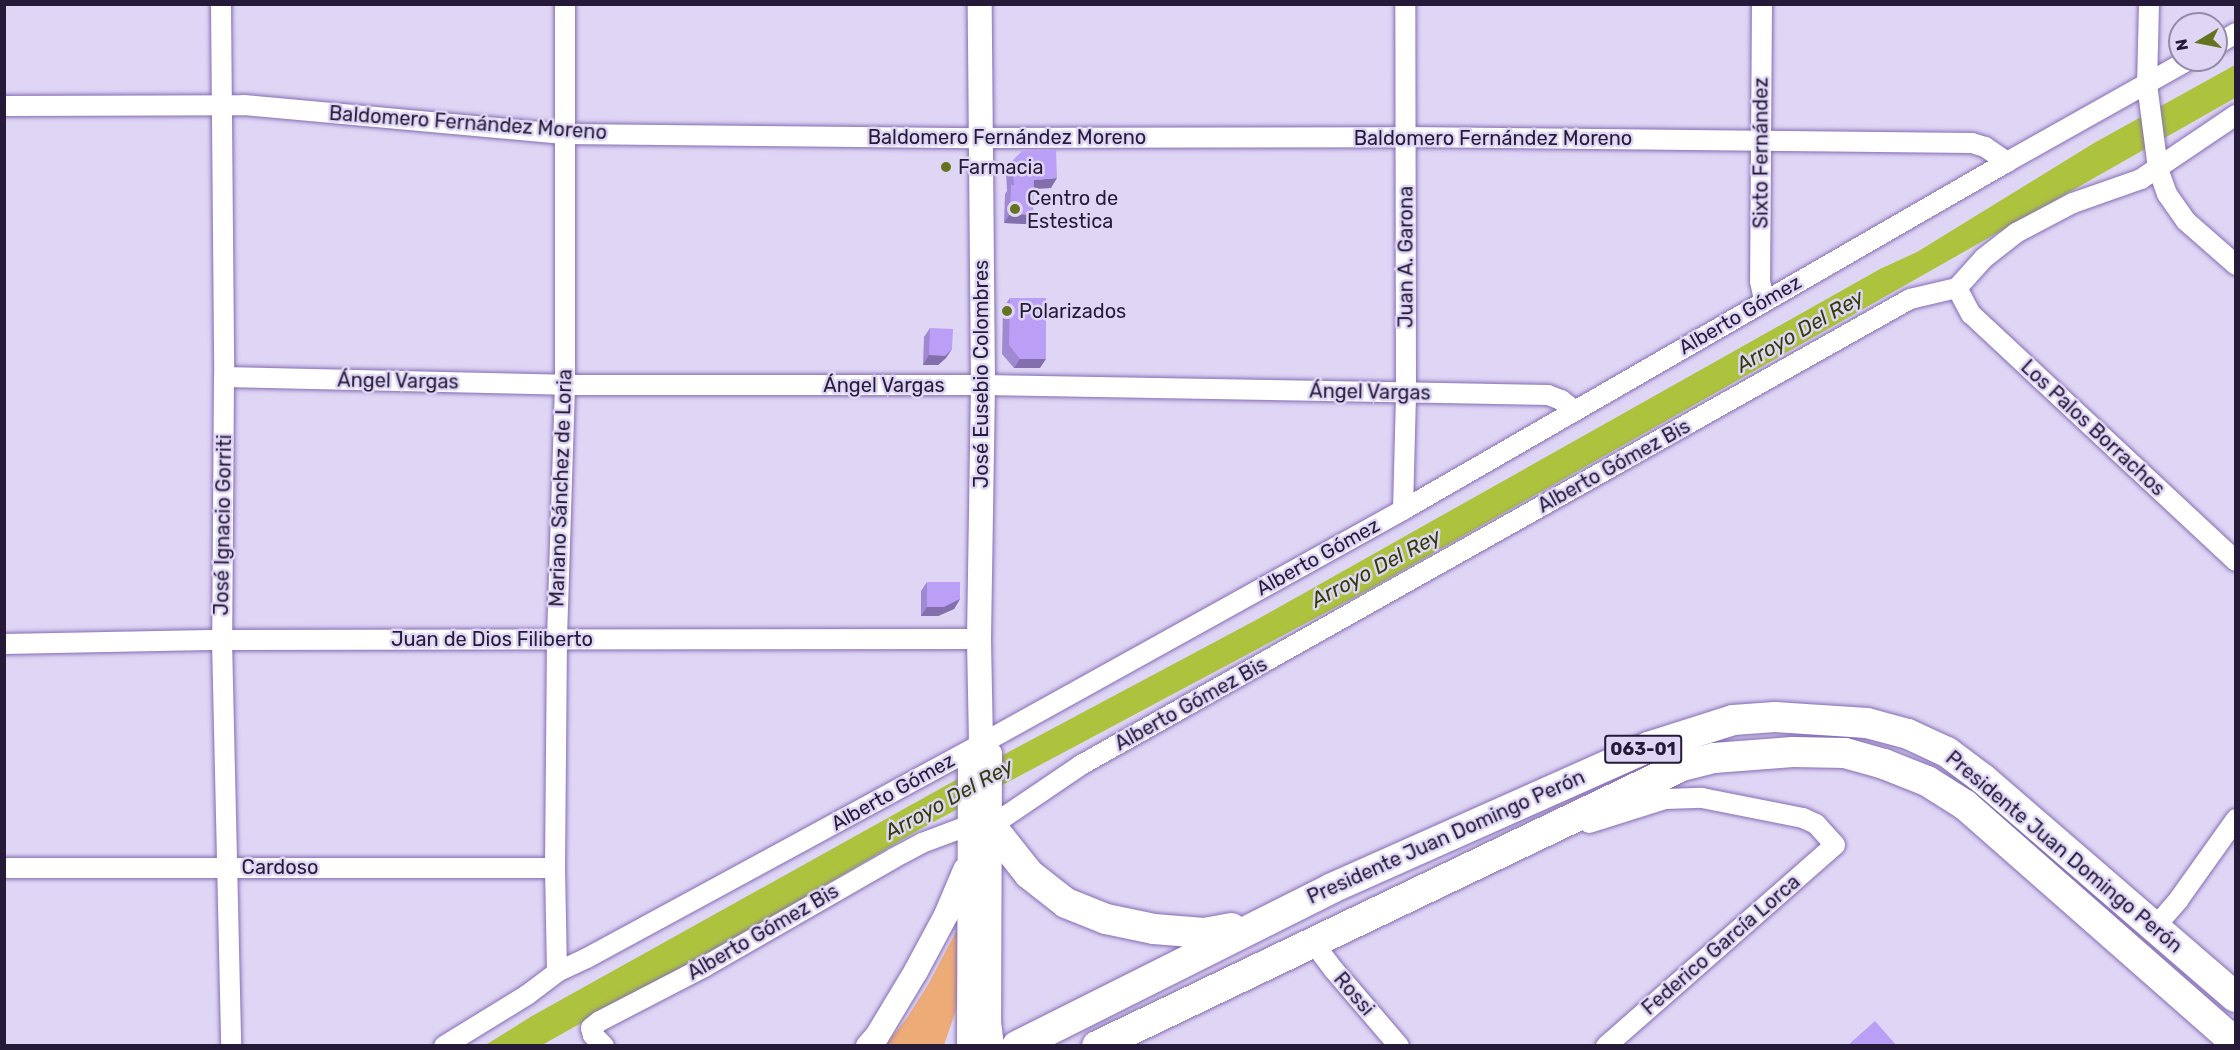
<!DOCTYPE html>
<meta charset="utf-8">
<style>
body{margin:0}
#map{position:relative;width:2240px;height:1050px;overflow:hidden;background:#dfd6f5;font-family:Rubik,sans-serif}
div>[style]{position:absolute}
[style*='--x']{left:calc(var(--x)*1px);top:calc(var(--y)*1px);width:calc(var(--w)*1px);rotate:calc(var(--a)*1deg)}
.green>*{inset:0;background:#edab78}
.water>*{inset:0;background:#adc33e}
.roads{filter:drop-shadow(0 0 2px #856db5) drop-shadow(0 0 2px #856db5)}
.minor>*{height:20px;margin:-10px;padding:0 10px;transform-origin:10px;border-radius:10px;background:#fff}
.tertiary>*{height:24px;margin:-12px;padding:0 12px;transform-origin:12px;border-radius:12px;background:#fff}
.primary>*{height:30px;margin:-15px;padding:0 15px;transform-origin:15px;border-radius:15px;background:#fff}
.wall>*{inset:0;background:#a188d3}
.shaded-wall>*{inset:0;background:#836fac}
.building>*{inset:0;background:#bb9ef5}
.dots>*{width:16px;height:16px;translate:-50% -50%;box-sizing:border-box;border:3px solid #dfd6f5;border-radius:50%}
span{translate:-50% -50%;white-space:nowrap;text-align:center;line-height:1.15;-webkit-text-stroke:5px #dfd6f5;paint-order:stroke}
.shield-label span{padding:2px 4px;background:#dfd6f5;border:2px solid;border-radius:4px;-webkit-text-stroke-width:0}
.shield-label{font-size:18px;color:#251b38;font-weight:700}
.street-label{font-size:20px;color:#251b38}
.poi-label{font-size:20px;color:#251b38}
.left{translate:0 -50%;text-align:left}
.water-label{font-size:21px;color:#343d06;font-style:italic}
.frame{position:absolute;inset:0;border:6px solid #251b38;pointer-events:none}
.north{position:absolute;left:2168px;top:12px;width:60px;height:60px;box-sizing:border-box;background:#dfd6f5;border:2px solid #958ba9;border-radius:50%;rotate:260deg;font-size:16px;font-weight:700;line-height:24px;text-align:center;color:#251b38}
.north::after{content:'';display:block;margin:auto;width:21px;height:27px;background:#65731e;clip-path:polygon(50% 0,100% 100%,50% 72%,0 100%)}
</style>
<div id="map">
<div class="green">
<i style="clip-path:polygon(961px 922px,956px 1010px,944px 1045px,885px 1046px,907px 1018px,929px 983px)"></i>
</div>
<div class="water">
<i style="clip-path:polygon(2235px 65px,2235px 98px,1368px 590px,922px 828px,764px 921px,542px 1045px,484px 1046px,532px 1016px,954px 781px,1256px 620px,1880px 269px,1917px 252px,2094px 143px)"></i>
</div>
<div class="roads">
<div class="minor">
<i style="--x:221;--y:4;--w:373;--a:89.5"></i>
<i style="--x:224;--y:377;--w:263;--a:90.4"></i>
<i style="--x:222;--y:640;--w:406;--a:88.7"></i>
<i style="--x:1762;--y:4;--w:277;--a:90.4"></i>
<i style="--x:1760;--y:281;--w:19;--a:78"></i>
<i style="--x:2149;--y:4;--w:80;--a:91.4"></i>
<i style="--x:2147;--y:84;--w:86;--a:82.6"></i>
<i style="--x:2158;--y:169;--w:27;--a:70"></i>
<i style="--x:2167;--y:194;--w:33;--a:55"></i>
<i style="--x:2186;--y:221;--w:67;--a:41.3"></i>
<i style="--x:2216;--y:45;--w:23;--a:-31"></i>
<i style="--x:4;--y:106;--w:240;--a:-0.2"></i>
<i style="--x:244;--y:105;--w:321;--a:5.2"></i>
<i style="--x:564;--y:134;--w:415;--a:0.6"></i>
<i style="--x:979;--y:138;--w:427;--a:-0.1"></i>
<i style="--x:1406;--y:137;--w:566;--a:0.61"></i>
<i style="--x:1972;--y:143;--w:14;--a:17"></i>
<i style="--x:1985;--y:147;--w:27;--a:34"></i>
<i style="--x:1957;--y:288;--w:30;--a:62"></i>
<i style="--x:1971;--y:314;--w:362;--a:43"></i>
<i style="--x:224;--y:377;--w:341;--a:1.3"></i>
<i style="--x:565;--y:385;--w:418;--a:0"></i>
<i style="--x:983;--y:385;--w:565;--a:1.01"></i>
<i style="--x:1548;--y:395;--w:14;--a:21"></i>
<i style="--x:1561;--y:400;--w:18;--a:38"></i>
<i style="--x:1403;--y:510;--w:117;--a:-88.5"></i>
<i style="--x:1406;--y:393;--w:389;--a:-90.1"></i>
<i style="--x:4;--y:644;--w:218;--a:-1.1"></i>
<i style="--x:222;--y:640;--w:757;--a:-0.08"></i>
<i style="--x:1589;--y:823;--w:80;--a:-17.5"></i>
<i style="--x:1665;--y:799;--w:37;--a:-2"></i>
<i style="--x:1702;--y:798;--w:103;--a:11.2"></i>
<i style="--x:1803;--y:818;--w:14;--a:25"></i>
<i style="--x:1816;--y:824;--w:28;--a:48"></i>
<i style="--x:1835;--y:845;--w:305;--a:138.7"></i>
<i style="--x:991;--y:826;--w:109;--a:-34.1"></i>
<i style="--x:1081;--y:765;--w:951;--a:-29.34"></i>
<i style="--x:1910;--y:299;--w:48;--a:-13.2"></i>
<i style="--x:1957;--y:288;--w:40;--a:-48"></i>
<i style="--x:1984;--y:258;--w:41;--a:-38"></i>
<i style="--x:2016;--y:233;--w:64;--a:-27.8"></i>
<i style="--x:2073;--y:203;--w:72;--a:-19.4"></i>
<i style="--x:2141;--y:179;--w:115;--a:-34"></i>
<i style="--x:4;--y:868;--w:551;--a:0"></i>
<i style="--x:2155;--y:927;--w:37;--a:-49"></i>
<i style="--x:2179;--y:899;--w:98;--a:-54.5"></i>
<i style="--x:1312;--y:941;--w:36;--a:53"></i>
<i style="--x:1334;--y:970;--w:100;--a:49.5"></i>
<i style="--x:557;--y:972;--w:104;--a:-91.1"></i>
<i style="--x:555;--y:868;--w:229;--a:-89.5"></i>
<i style="--x:557;--y:639;--w:254;--a:-88.2"></i>
<i style="--x:565;--y:385;--w:381;--a:-90"></i>
<i style="--x:444;--y:1046;--w:97;--a:-31.6"></i>
<i style="--x:527;--y:995;--w:38;--a:-37"></i>
<i style="--x:557;--y:972;--w:33;--a:-25"></i>
<i style="--x:587;--y:958;--w:448;--a:-28.5"></i>
<i style="--x:981;--y:744;--w:483;--a:-29"></i>
<i style="--x:1403;--y:510;--w:697;--a:-29.95"></i>
<i style="--x:2007;--y:162;--w:209;--a:-29.3"></i>
<i style="--x:604;--y:1046;--w:16;--a:-135"></i>
<i style="--x:593;--y:1035;--w:7;--a:-106"></i>
<i style="--x:591;--y:1028;--w:11;--a:-38"></i>
<i style="--x:600;--y:1021;--w:117;--a:-27.4"></i>
<i style="--x:704;--y:967;--w:219;--a:-29.8"></i>
<i style="--x:894;--y:858;--w:32;--a:-28"></i>
<i style="--x:922;--y:843;--w:51;--a:-20.6"></i>
</div>
<div class="tertiary">
<i style="--x:981;--y:744;--w:13;--a:48"></i>
<i style="--x:990;--y:754;--w:268;--a:90.2"></i>
<i style="--x:989;--y:1022;--w:24;--a:83"></i>
<i style="--x:868;--y:1046;--w:13;--a:-48"></i>
<i style="--x:877;--y:1036;--w:76;--a:-59"></i>
<i style="--x:916;--y:971;--w:64;--a:-61.8"></i>
<i style="--x:946;--y:915;--w:49;--a:-67.1"></i>
<i style="--x:969;--y:1046;--w:280;--a:-89.8"></i>
<i style="--x:970;--y:766;--w:25;--a:-63"></i>
<i style="--x:981;--y:744;--w:105;--a:-91.1"></i>
<i style="--x:979;--y:639;--w:254;--a:-89.1"></i>
<i style="--x:983;--y:385;--w:381;--a:-90.5"></i>
</div>
<div class="primary">
<i style="--x:991;--y:826;--w:61;--a:51.6"></i>
<i style="--x:1029;--y:874;--w:47;--a:38.1"></i>
<i style="--x:1066;--y:903;--w:43;--a:21.8"></i>
<i style="--x:1106;--y:919;--w:49;--a:11.8"></i>
<i style="--x:1154;--y:929;--w:50;--a:4.6"></i>
<i style="--x:1204;--y:933;--w:28;--a:-10"></i>
<i style="--x:1017;--y:1046;--w:352;--a:-26.6"></i>
<i style="--x:1332;--y:888;--w:346;--a:-24"></i>
<i style="--x:1648;--y:747;--w:89;--a:-17.6"></i>
<i style="--x:1733;--y:720;--w:42;--a:-4.1"></i>
<i style="--x:1775;--y:717;--w:92;--a:3.7"></i>
<i style="--x:1867;--y:723;--w:42;--a:15"></i>
<i style="--x:1908;--y:734;--w:43;--a:24.8"></i>
<i style="--x:1947;--y:752;--w:45;--a:36.9"></i>
<i style="--x:1983;--y:779;--w:334;--a:40.8"></i>
<i style="--x:1097;--y:1046;--w:649;--a:-25.58"></i>
<i style="--x:1682;--y:766;--w:33;--a:-14"></i>
<i style="--x:1714;--y:758;--w:79;--a:-4.3"></i>
<i style="--x:1793;--y:752;--w:52;--a:1.1"></i>
<i style="--x:1845;--y:753;--w:41;--a:15.8"></i>
<i style="--x:1884;--y:764;--w:46;--a:21.6"></i>
<i style="--x:1927;--y:781;--w:45;--a:32.3"></i>
<i style="--x:1965;--y:805;--w:361;--a:41.3"></i>
</div>
</div>
<div class="wall">
<i style="clip-path:polygon(1012px 161px,1051px 188px,1033px 189px,1033px 215px,1026px 224px,1004px 223px,1005px 194px,1007px 191px,1006px 170px)"></i>
<i style="clip-path:polygon(1010px 298px,1040px 368px,1014px 368px,1002px 354px,1003px 308px)"></i>
<i style="clip-path:polygon(930px 328px,946px 358px,938px 365px,923px 365px,924px 337px)"></i>
<i style="clip-path:polygon(927px 582px,960px 599px,954px 609px,938px 616px,921px 616px,921px 591px)"></i>
</div>
<div class="shaded-wall">
<i style="clip-path:polygon(1057px 178px,1051px 188px,1027px 189px,1034px 180px)"></i>
<i style="clip-path:polygon(1010px 214px,1033px 215px,1026px 224px,1004px 223px)"></i>
<i style="clip-path:polygon(952px 349px,946px 358px,938px 365px,923px 365px,929px 355px)"></i>
<i style="clip-path:polygon(1020px 359px,1046px 359px,1040px 368px,1014px 368px)"></i>
<i style="clip-path:polygon(960px 599px,954px 609px,938px 616px,921px 616px,927px 607px)"></i>
</div>
<div class="building">
<i style="clip-path:polygon(1056px 150px,1057px 178px,1034px 180px,1033px 215px,1010px 214px,1011px 185px,1014px 185px,1012px 161px,1022px 151px)"></i>
<i style="clip-path:polygon(1010px 298px,1046px 298px,1046px 359px,1020px 359px,1009px 345px)"></i>
<i style="clip-path:polygon(930px 328px,953px 329px,952px 349px,945px 356px,929px 355px)"></i>
<i style="clip-path:polygon(927px 582px,960px 582px,960px 599px,944px 607px,927px 607px)"></i>
<i style="clip-path:polygon(1875px 1021px,1897px 1046px,1847px 1046px)"></i>
</div>
<div class="dots">
<i style="left:946px;top:167px;background:#65731e"></i>
<i style="left:1015px;top:209px;background:#65731e"></i>
<i style="left:1007px;top:311px;background:#65731e"></i>
</div>
<div class="shield-label">
<span style="left:1643px;top:749px">063-01</span>
</div>
<div class="street-label">
<span style="left:468px;top:123px;rotate:4deg">Baldomero Fernández Moreno</span>
<span style="left:1007px;top:137px">Baldomero Fernández Moreno</span>
<span style="left:1493px;top:138px">Baldomero Fernández Moreno</span>
<span style="left:1761px;top:153px;rotate:-90deg">Sixto Fernández</span>
<span style="left:1406px;top:257px;rotate:-90deg">Juan A. Garona</span>
<span style="left:1740px;top:315px;rotate:-30deg">Alberto Gómez</span>
<span style="left:981px;top:374px;rotate:-90deg">José Eusebio Colombres</span>
<span style="left:398px;top:381px;rotate:1deg">Ángel Vargas</span>
<span style="left:884px;top:385px">Ángel Vargas</span>
<span style="left:1370px;top:392px;rotate:1deg">Ángel Vargas</span>
<span style="left:2093px;top:428px;rotate:43deg">Los Palos Borrachos</span>
<span style="left:1614px;top:466px;rotate:-29deg">Alberto Gómez Bis</span>
<span style="left:561px;top:488px;rotate:-88deg">Mariano Sánchez de Loria</span>
<span style="left:223px;top:525px;rotate:-89deg">José Ignacio Gorriti</span>
<span style="left:1318px;top:557px;rotate:-29deg">Alberto Gómez</span>
<span style="left:492px;top:639px">Juan de Dios Filiberto</span>
<span style="left:1191px;top:704px;rotate:-29deg">Alberto Gómez Bis</span>
<span style="left:893px;top:792px;rotate:-29deg">Alberto Gómez</span>
<span style="left:1446px;top:837px;rotate:-24deg">Presidente Juan Domingo Perón</span>
<span style="left:2064px;top:852px;rotate:40deg">Presidente Juan Domingo Perón</span>
<span style="left:280px;top:867px">Cardoso</span>
<span style="left:763px;top:932px;rotate:-30deg">Alberto Gómez Bis</span>
<span style="left:1721px;top:945px;rotate:-41deg">Federico García Lorca</span>
<span style="left:1354px;top:994px;rotate:49deg">Rossi</span>
</div>
<div class="poi-label">
<span class="left" style="left:958px;top:167px">Farmacia</span>
<span class="left" style="left:1027px;top:210px">Centro de<br>Estestica</span>
<span class="left" style="left:1019px;top:311px">Polarizados</span>
</div>
<div class="water-label">
<span style="left:1800px;top:331px;rotate:-30deg">Arroyo Del Rey</span>
<span style="left:1376px;top:568px;rotate:-28deg">Arroyo Del Rey</span>
<span style="left:949px;top:799px;rotate:-29deg">Arroyo Del Rey</span>
</div>
<div class="frame"></div>
<div class="north">N</div>
</div>
